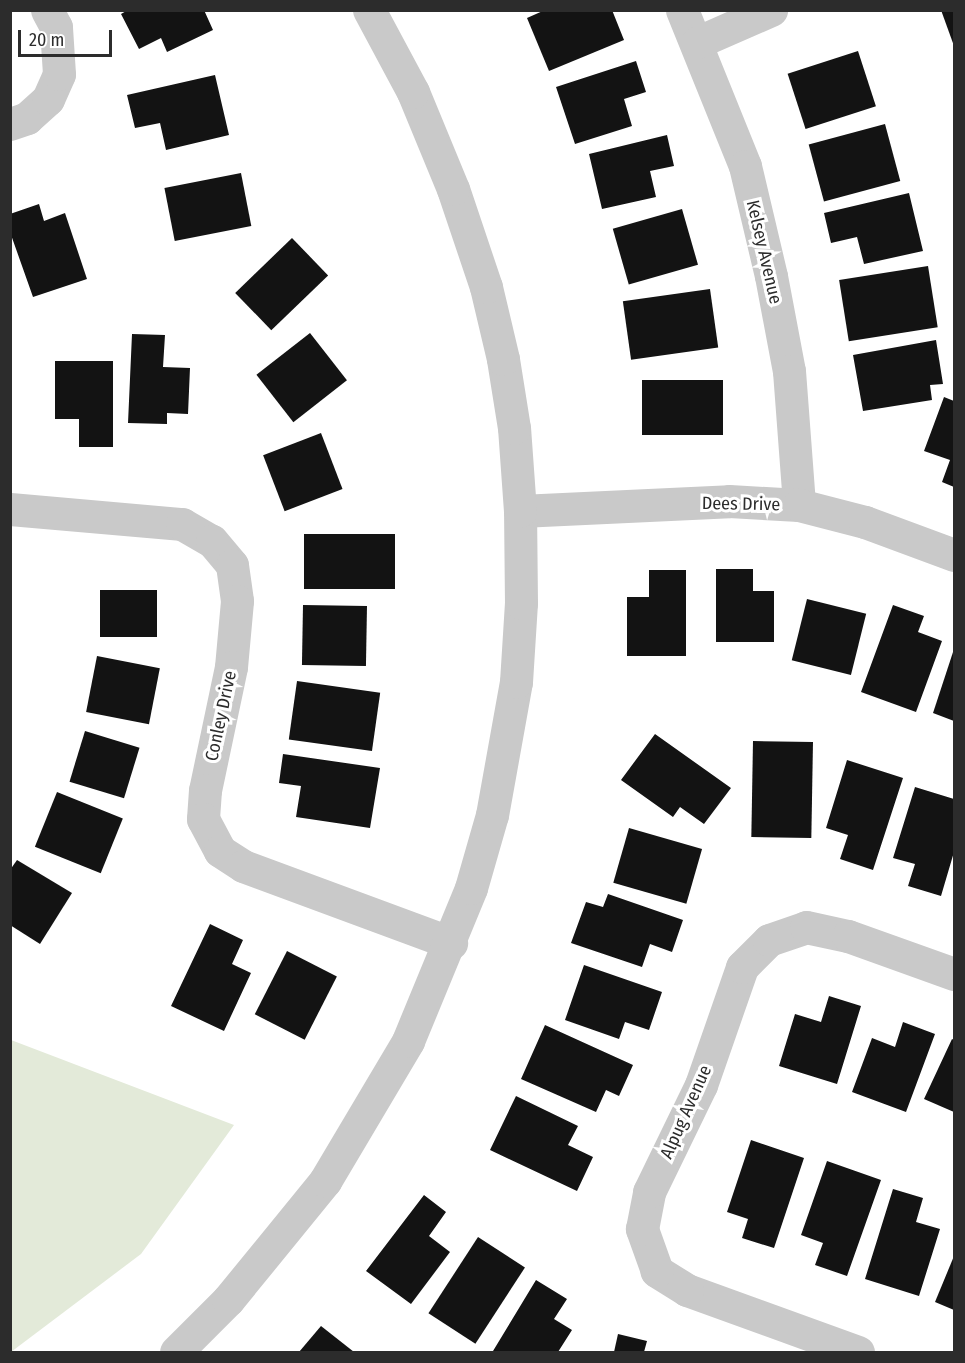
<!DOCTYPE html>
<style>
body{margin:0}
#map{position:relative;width:965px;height:1363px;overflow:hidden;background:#fff;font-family:"Fira Sans Condensed",sans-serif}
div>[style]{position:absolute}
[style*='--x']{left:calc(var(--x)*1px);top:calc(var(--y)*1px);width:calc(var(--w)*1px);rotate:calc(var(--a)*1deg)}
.green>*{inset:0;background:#e3ead9}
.building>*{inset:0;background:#131313;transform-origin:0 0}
.minor>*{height:33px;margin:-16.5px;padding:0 16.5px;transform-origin:16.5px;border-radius:16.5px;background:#c9c9c9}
span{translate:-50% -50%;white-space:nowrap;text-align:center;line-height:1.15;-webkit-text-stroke:6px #fff;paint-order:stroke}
.street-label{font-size:18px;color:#2c2c2c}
.frame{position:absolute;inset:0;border:12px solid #2c2c2c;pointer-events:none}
.scale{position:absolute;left:18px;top:30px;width:94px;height:27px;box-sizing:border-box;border:3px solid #2c2c2c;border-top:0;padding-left:8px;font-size:18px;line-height:21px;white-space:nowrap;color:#2c2c2c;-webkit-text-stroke:4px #fff;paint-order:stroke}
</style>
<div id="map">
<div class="green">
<i style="clip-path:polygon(11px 1040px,234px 1125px,141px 1254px,11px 1352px)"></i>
</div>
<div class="building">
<i style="clip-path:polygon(128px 10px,204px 10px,213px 30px,167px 52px,161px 38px,139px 49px,121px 14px)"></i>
<i style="clip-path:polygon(545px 10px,612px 10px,624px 40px,549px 71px,527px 18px)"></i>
<i style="clip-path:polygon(941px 10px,954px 10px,954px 46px)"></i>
<i style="left:858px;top:51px;width:58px;height:74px;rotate:72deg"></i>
<i style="clip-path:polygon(636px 61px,646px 92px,624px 99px,632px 126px,575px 144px,556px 87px)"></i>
<i style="clip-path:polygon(215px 75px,229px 135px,166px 150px,160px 123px,135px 128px,127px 95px)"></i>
<i style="left:885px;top:124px;width:59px;height:79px;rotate:75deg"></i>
<i style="clip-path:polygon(667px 135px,674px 166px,650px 171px,656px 197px,602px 209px,589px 154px)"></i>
<i style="left:241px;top:173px;width:54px;height:78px;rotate:79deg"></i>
<i style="clip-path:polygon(909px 193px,923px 251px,864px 264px,857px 237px,831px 243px,824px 213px)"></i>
<i style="clip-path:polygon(39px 204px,44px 221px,65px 213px,87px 279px,33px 297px,10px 232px,10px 214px)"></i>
<i style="left:682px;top:209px;width:58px;height:72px;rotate:74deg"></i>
<i style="left:292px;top:238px;width:52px;height:79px;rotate:46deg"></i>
<i style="left:928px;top:266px;width:62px;height:90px;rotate:81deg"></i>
<i style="left:710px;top:289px;width:59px;height:88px;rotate:82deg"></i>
<i style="left:310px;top:333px;width:60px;height:68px;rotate:52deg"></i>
<i style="clip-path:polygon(132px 334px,165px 335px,163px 367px,190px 368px,188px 414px,167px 413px,167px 424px,128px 423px)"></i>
<i style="clip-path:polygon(936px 340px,943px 384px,930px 385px,932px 400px,863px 411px,853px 355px)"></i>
<i style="clip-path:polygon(55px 361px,113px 361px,113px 447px,79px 447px,79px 419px,55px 419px)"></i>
<i style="left:642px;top:380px;width:81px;height:55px"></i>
<i style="clip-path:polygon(944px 397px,954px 401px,954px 487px,942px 482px,950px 460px,924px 451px)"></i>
<i style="left:321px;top:433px;width:60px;height:62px;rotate:69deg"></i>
<i style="left:304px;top:534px;width:91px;height:55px"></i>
<i style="clip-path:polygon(716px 569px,753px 569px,753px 591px,774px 591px,774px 642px,716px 642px)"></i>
<i style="clip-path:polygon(649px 570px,686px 570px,686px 656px,627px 656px,627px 597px,649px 597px)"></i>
<i style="left:100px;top:590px;width:57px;height:47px"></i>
<i style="left:807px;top:599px;width:61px;height:63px;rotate:14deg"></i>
<i style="left:303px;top:605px;width:64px;height:60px;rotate:1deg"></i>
<i style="clip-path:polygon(893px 605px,924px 616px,918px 632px,942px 641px,916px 712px,861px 692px)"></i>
<i style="clip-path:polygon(954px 649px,954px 721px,933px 713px)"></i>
<i style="left:97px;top:656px;width:64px;height:57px;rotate:11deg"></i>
<i style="left:297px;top:681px;width:84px;height:59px;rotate:8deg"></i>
<i style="left:85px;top:731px;width:57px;height:53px;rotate:17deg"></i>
<i style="clip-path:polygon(655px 734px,731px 788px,704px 824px,680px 807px,673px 817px,621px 780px)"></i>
<i style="left:753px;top:741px;width:60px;height:96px;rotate:1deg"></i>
<i style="clip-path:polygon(283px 754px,380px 768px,370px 828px,296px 817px,301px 786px,279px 783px)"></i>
<i style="clip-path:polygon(847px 760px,903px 778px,873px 870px,840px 859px,848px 835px,826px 828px)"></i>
<i style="clip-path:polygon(915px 787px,954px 799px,954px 852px,941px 896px,908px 886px,915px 864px,893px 858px)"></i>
<i style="left:57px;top:792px;width:71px;height:59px;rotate:22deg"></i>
<i style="left:629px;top:828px;width:76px;height:57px;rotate:16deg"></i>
<i style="clip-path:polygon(17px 860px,72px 893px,40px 944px,10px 925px,10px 870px)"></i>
<i style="clip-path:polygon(608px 894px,683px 920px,672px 952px,650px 944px,642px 967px,571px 943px,586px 902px,603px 907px)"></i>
<i style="clip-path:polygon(210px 924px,243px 940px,232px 964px,251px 973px,224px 1031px,171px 1006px)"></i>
<i style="left:287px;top:951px;width:56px;height:71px;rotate:27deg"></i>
<i style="clip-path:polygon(584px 965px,662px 992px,649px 1030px,625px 1022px,619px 1039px,565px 1020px)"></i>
<i style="clip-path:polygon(829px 996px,861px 1006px,837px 1084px,779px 1066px,795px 1014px,821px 1022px)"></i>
<i style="clip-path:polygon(903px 1022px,935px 1034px,906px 1112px,852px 1092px,872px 1038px,895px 1047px)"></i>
<i style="clip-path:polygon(545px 1025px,633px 1065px,619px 1096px,606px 1090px,596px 1112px,521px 1079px)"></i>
<i style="clip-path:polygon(952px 1039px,954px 1040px,954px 1112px,924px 1099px)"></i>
<i style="clip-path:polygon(516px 1096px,578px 1126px,568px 1145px,593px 1157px,577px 1191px,490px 1150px)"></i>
<i style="clip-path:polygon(751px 1140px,804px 1158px,774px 1248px,742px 1238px,748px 1219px,727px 1212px)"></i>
<i style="clip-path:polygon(827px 1161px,881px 1180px,847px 1276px,815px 1265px,823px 1243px,801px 1235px)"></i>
<i style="clip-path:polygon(893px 1189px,923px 1198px,916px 1222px,940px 1229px,919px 1296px,865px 1279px)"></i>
<i style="clip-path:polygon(424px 1195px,446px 1212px,429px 1236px,450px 1252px,411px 1304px,366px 1271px)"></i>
<i style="left:478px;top:1237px;width:56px;height:91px;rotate:33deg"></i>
<i style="clip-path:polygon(954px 1256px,954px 1310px,935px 1302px)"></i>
<i style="clip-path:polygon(536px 1280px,567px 1299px,554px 1319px,572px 1330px,558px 1352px,495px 1352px,493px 1351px)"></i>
<i style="clip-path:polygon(321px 1326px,354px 1352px,299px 1352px)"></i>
<i style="clip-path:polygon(618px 1334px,647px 1341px,644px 1352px,614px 1352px)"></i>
</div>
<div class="minor">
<i style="--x:682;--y:10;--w:168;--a:68"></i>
<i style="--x:745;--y:166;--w:113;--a:76.7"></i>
<i style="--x:771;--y:276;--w:97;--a:79.3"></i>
<i style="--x:789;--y:371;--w:134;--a:85.7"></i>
<i style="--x:698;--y:42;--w:80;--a:-23.7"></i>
<i style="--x:10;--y:124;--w:18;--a:-19"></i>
<i style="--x:27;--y:118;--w:28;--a:-42"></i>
<i style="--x:48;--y:99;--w:27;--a:-66"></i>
<i style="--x:59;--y:74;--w:47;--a:-93.7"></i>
<i style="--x:56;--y:27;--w:19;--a:-118"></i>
<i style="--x:10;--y:509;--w:173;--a:5"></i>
<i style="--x:182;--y:524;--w:34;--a:30"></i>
<i style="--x:212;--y:541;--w:31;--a:50"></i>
<i style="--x:232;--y:565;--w:36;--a:82"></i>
<i style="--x:237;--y:601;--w:66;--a:95.2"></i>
<i style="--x:231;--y:667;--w:126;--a:101.9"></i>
<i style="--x:205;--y:790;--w:29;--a:94"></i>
<i style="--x:203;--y:819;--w:36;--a:62"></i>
<i style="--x:220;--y:851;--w:27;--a:33"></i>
<i style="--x:243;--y:866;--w:222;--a:20.3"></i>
<i style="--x:520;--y:511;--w:209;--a:-2.7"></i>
<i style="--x:729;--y:501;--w:70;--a:3.3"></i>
<i style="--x:799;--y:505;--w:68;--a:14.4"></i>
<i style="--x:865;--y:522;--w:95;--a:20.3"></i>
<i style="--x:176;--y:1352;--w:74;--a:-45"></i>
<i style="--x:228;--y:1300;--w:154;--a:-50.8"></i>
<i style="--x:325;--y:1181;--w:163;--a:-59.3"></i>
<i style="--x:408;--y:1041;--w:165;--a:-67.6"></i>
<i style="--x:471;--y:888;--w:76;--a:-74"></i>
<i style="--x:492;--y:815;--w:135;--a:-79.8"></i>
<i style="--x:516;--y:682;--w:79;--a:-86.4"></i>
<i style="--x:521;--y:603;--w:92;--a:-90.6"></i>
<i style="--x:520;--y:511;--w:83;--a:-94.1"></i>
<i style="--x:514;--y:428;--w:70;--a:-99.1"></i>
<i style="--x:503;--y:359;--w:74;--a:-103.3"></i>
<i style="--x:486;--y:287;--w:103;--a:-108.6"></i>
<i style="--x:453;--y:189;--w:105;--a:-112.4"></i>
<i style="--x:413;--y:92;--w:93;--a:-118.2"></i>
<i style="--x:858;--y:1352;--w:182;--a:-160.1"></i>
<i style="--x:687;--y:1290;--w:36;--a:-148"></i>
<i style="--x:657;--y:1271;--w:45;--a:-109.7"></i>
<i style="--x:642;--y:1229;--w:38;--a:-79"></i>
<i style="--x:649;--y:1192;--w:119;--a:-64.1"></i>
<i style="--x:701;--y:1085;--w:125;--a:-70.8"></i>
<i style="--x:742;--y:967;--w:38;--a:-45"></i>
<i style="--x:769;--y:940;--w:39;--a:-19"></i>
<i style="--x:806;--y:927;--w:43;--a:12.1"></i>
<i style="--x:848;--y:936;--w:113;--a:19.7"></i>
</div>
<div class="street-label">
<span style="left:764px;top:252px;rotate:77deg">Kelsey Avenue</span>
<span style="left:741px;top:504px;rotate:1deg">Dees Drive</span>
<span style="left:221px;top:716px;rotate:-78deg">Conley Drive</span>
<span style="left:686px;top:1112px;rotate:-66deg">Alpug Avenue</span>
</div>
<div class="frame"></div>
<div class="scale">20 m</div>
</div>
